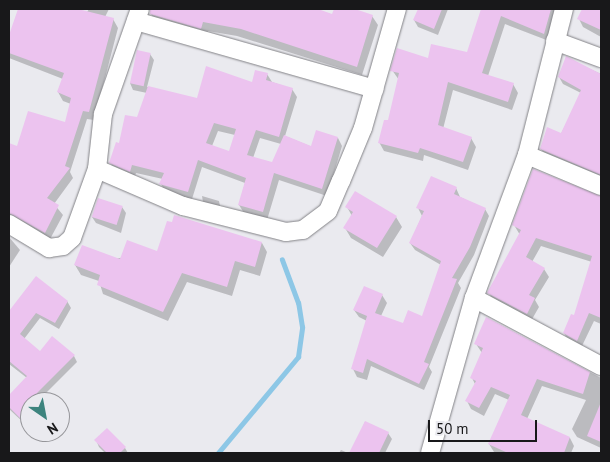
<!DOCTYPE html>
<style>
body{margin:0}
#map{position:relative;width:610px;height:462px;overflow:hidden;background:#eaeaef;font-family:"PT Sans",sans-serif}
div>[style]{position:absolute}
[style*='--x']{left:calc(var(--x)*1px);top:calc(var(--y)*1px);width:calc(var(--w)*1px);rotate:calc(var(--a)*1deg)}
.shadow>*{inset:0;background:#0003}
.stream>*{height:4.5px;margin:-2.25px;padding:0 2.25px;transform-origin:2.25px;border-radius:2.25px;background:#8dc7e6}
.building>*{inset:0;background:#ecc3ef;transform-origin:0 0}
.roads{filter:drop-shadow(0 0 1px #828286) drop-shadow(0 0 1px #828286)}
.minor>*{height:18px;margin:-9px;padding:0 9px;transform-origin:9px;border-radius:9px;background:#fff}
span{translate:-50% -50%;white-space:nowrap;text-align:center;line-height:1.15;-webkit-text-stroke:4px #eaeaef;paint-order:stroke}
.frame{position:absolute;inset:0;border:10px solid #18181a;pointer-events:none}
.north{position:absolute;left:20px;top:392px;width:50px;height:50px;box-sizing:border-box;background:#eaeaef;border:1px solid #96969a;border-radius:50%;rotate:147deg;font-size:14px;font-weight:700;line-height:20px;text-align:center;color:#18181a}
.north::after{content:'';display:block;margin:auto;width:18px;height:22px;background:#3d847e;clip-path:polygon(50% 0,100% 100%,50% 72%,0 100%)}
.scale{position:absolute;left:428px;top:420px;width:109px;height:22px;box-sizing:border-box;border:2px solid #18181a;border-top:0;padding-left:6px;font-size:15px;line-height:18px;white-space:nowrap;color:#18181a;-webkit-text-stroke:4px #eaeaef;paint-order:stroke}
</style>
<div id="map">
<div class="shadow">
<i style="clip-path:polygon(19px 9px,73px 9px,87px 12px,89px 9px,109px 9px,105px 17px,113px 19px,118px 28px,94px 120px,87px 119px,70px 172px,73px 178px,54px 204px,63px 215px,49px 241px,9px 223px,9px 145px,18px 147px,66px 123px,71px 104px,63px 101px,58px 92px,63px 79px,9px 58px,9px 39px)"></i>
<i style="clip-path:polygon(152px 9px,314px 9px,333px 15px,335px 9px,351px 9px,372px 16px,378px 25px,362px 75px,237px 36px,208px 31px,206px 37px,156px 23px,151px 14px)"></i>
<i style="clip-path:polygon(419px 9px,448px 9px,438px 35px,418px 27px,414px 20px)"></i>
<i style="clip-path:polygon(482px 9px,557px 9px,549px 41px,505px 24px,488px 76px,513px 84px,518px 93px,512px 110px,453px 90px,443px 129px,471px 138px,476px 147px,468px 170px,424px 155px,423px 161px,384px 151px,379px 142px,389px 122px,399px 80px,392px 70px,429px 60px,468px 54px)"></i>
<i style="clip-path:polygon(584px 9px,601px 9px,601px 37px,583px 27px,579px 19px)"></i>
<i style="clip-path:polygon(evenodd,150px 54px,154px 60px,147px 87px,198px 99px,253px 84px,267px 74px,272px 82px,292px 89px,297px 97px,285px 136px,312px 147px,338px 138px,342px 146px,327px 196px,279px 180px,267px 220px,244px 213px,239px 205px,245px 183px,202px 167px,192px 199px,165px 192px,161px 184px,163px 179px,136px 173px,134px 179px,115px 171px,110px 162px,138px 118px,147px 93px,133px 90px,130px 83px,150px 54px,218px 131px,235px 135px,230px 153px,212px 146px,218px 131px,150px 54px,260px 138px,281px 144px,273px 164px,253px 158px,260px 138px)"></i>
<i style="clip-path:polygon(566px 58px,601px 74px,601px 179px,545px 155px,541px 149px,561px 134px,581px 93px,563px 84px,559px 77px)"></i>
<i style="clip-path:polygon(534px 171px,601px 199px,601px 324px,594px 321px,581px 348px,569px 342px,564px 333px,575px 316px,592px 262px,541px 246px,532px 262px,544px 269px,549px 277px,535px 300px,539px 307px,531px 321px,493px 301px,489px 293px,520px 235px,514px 225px)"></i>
<i style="clip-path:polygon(456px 188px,460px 197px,485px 209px,489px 216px,474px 255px,458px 283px,461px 288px,429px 367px,432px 372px,424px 390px,371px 366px,367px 380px,357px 377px,353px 369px,367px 321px,359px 317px,354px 310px,382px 295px,387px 303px,381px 316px,403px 325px,423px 318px,441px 265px,415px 250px,410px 243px,422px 216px,418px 208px)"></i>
<i style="clip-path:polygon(202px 196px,219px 201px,220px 206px,203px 202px)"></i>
<i style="clip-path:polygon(122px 207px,126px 213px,121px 233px,96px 223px,92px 217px)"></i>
<i style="clip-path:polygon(347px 207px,396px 217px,402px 227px,383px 257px,351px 238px,345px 228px,352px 216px)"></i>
<i style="clip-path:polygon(9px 237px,20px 250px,9px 267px)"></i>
<i style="clip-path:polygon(262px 243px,267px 252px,260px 276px,240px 270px,232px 296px,187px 282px,168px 321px,103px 294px,99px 281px,81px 275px,75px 265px,158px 252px)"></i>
<i style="clip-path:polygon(67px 301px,71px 308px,59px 329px,40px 318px,24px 339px,40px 352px,74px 356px,77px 362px,40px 399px,42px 402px,30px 402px,30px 418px,25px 424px,9px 409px,9px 397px,27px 378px,9px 364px,9px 323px,19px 310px)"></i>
<i style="clip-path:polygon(487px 318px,601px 378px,601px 448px,577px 437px,572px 429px,586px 400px,542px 386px,527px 419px,570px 438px,574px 446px,571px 453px,494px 452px,489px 444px,509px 400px,495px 394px,484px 416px,471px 409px,467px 401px,475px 384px,472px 378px,482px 353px,476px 344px)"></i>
<i style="clip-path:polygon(365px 422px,388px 433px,392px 439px,385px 453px,351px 453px)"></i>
<i style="clip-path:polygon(107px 429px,125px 448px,128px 453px,105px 453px,99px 447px,96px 440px)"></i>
<i style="clip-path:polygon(341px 450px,348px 453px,339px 453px)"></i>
</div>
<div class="stream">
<i style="--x:218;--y:453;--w:125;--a:-50.2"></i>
<i style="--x:298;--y:357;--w:30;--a:-82"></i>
<i style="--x:302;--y:327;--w:24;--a:-99"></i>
<i style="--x:298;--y:303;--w:46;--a:-110.4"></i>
</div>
<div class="building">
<i style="clip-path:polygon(18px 9px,78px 9px,114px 18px,89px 112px,83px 111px,65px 166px,70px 168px,47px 198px,59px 205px,45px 233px,9px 213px,9px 143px,17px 146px,28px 111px,65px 122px,71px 98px,57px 92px,64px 73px,9px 53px,9px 35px)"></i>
<i style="clip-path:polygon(150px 9px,318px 9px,332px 14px,334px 9px,355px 9px,373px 15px,357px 67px,241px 29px,203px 22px,201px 29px,150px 14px)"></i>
<i style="clip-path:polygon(418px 9px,442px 9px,434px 29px,413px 20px)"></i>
<i style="clip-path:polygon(481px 9px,551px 9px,544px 34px,501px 16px,482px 73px,514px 83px,508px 102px,448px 82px,438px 125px,472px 137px,463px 162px,420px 148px,418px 153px,378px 143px,384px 120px,388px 120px,399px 73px,390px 71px,397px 48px,428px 58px,431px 44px,467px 52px)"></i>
<i style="clip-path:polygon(582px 9px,601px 9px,601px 30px,577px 19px)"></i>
<i style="left:137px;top:50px;width:14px;height:34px;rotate:12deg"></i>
<i style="clip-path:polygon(566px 56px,601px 74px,601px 175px,540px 149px,547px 127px,561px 133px,581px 90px,558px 77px)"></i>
<i style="clip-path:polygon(evenodd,206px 66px,252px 82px,255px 70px,268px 73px,266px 80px,293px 88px,279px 137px,256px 130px,247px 155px,272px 162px,284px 135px,311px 146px,316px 130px,338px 137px,322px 189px,274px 173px,263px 212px,238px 205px,246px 178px,198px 160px,188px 192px,159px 184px,164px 173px,132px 165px,130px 172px,109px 163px,116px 142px,119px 143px,125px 115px,137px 117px,148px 86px,197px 98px,206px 66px,214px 123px,236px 129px,229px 151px,206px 143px,214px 123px)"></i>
<i style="clip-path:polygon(533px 169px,601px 196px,601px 318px,589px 313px,577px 341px,563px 333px,571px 314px,574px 315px,592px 256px,536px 238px,526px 257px,545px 268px,529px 295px,535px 298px,527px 314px,487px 293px,521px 230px,512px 225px)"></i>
<i style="clip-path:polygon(431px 176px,457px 187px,454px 194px,486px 208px,470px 247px,452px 278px,457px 279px,424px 362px,429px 364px,419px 384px,367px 359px,363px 373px,351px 369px,367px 316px,353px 310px,364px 286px,383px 294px,375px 313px,403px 323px,408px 310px,422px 316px,441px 261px,409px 243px,424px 211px,416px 208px)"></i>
<i style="clip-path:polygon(355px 191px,397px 216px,377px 248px,343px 228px,353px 212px,345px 207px)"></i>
<i style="left:98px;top:198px;width:26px;height:20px;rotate:18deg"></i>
<i style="clip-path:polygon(174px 215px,262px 242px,255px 267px,235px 261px,227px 287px,182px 273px,163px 312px,97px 285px,100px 275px,74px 265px,82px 245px,120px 259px,127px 240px,157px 251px,167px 221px,172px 222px)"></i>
<i style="clip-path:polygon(36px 276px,68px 301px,55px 323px,36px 313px,20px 334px,40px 351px,52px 336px,75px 355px,37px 393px,40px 397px,30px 402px,30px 408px,20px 418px,9px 407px,9px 395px,27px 376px,9px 361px,9px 311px)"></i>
<i style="clip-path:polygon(486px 317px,590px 372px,583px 394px,537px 379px,521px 415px,570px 437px,564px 453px,508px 453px,488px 444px,510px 395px,491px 387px,479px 408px,465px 401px,476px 381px,470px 378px,483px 348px,474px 344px)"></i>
<i style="clip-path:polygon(601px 402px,601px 442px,587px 436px)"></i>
<i style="clip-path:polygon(365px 421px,389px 432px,379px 453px,349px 453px)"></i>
<i style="clip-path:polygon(107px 428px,126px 447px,120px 453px,107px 453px,94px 440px)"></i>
</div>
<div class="roads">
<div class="minor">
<i style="--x:136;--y:21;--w:248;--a:15.9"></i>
<i style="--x:555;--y:41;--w:49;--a:20.3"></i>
<i style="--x:527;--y:155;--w:80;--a:22.7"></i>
<i style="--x:97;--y:169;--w:94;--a:23.3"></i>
<i style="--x:183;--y:206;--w:106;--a:14.2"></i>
<i style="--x:286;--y:232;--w:17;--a:-7"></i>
<i style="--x:303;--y:230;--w:31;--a:-37"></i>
<i style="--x:328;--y:211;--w:33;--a:-67"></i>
<i style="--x:341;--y:181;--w:57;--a:-67.5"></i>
<i style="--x:363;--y:128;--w:124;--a:-74.1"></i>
<i style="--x:9;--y:224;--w:47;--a:31"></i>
<i style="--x:49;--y:248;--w:14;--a:-8"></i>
<i style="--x:63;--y:246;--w:12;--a:-42"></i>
<i style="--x:72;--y:238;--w:73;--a:-70.1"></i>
<i style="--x:97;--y:169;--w:55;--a:-83.8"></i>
<i style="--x:103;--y:114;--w:111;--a:-70.6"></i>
<i style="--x:474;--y:298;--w:153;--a:-69.7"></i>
<i style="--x:527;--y:155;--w:151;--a:-75.8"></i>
<i style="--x:430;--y:453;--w:161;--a:-74.2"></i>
<i style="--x:474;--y:298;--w:144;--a:28.2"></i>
</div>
</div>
<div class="frame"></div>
<div class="north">N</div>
<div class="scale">50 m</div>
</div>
